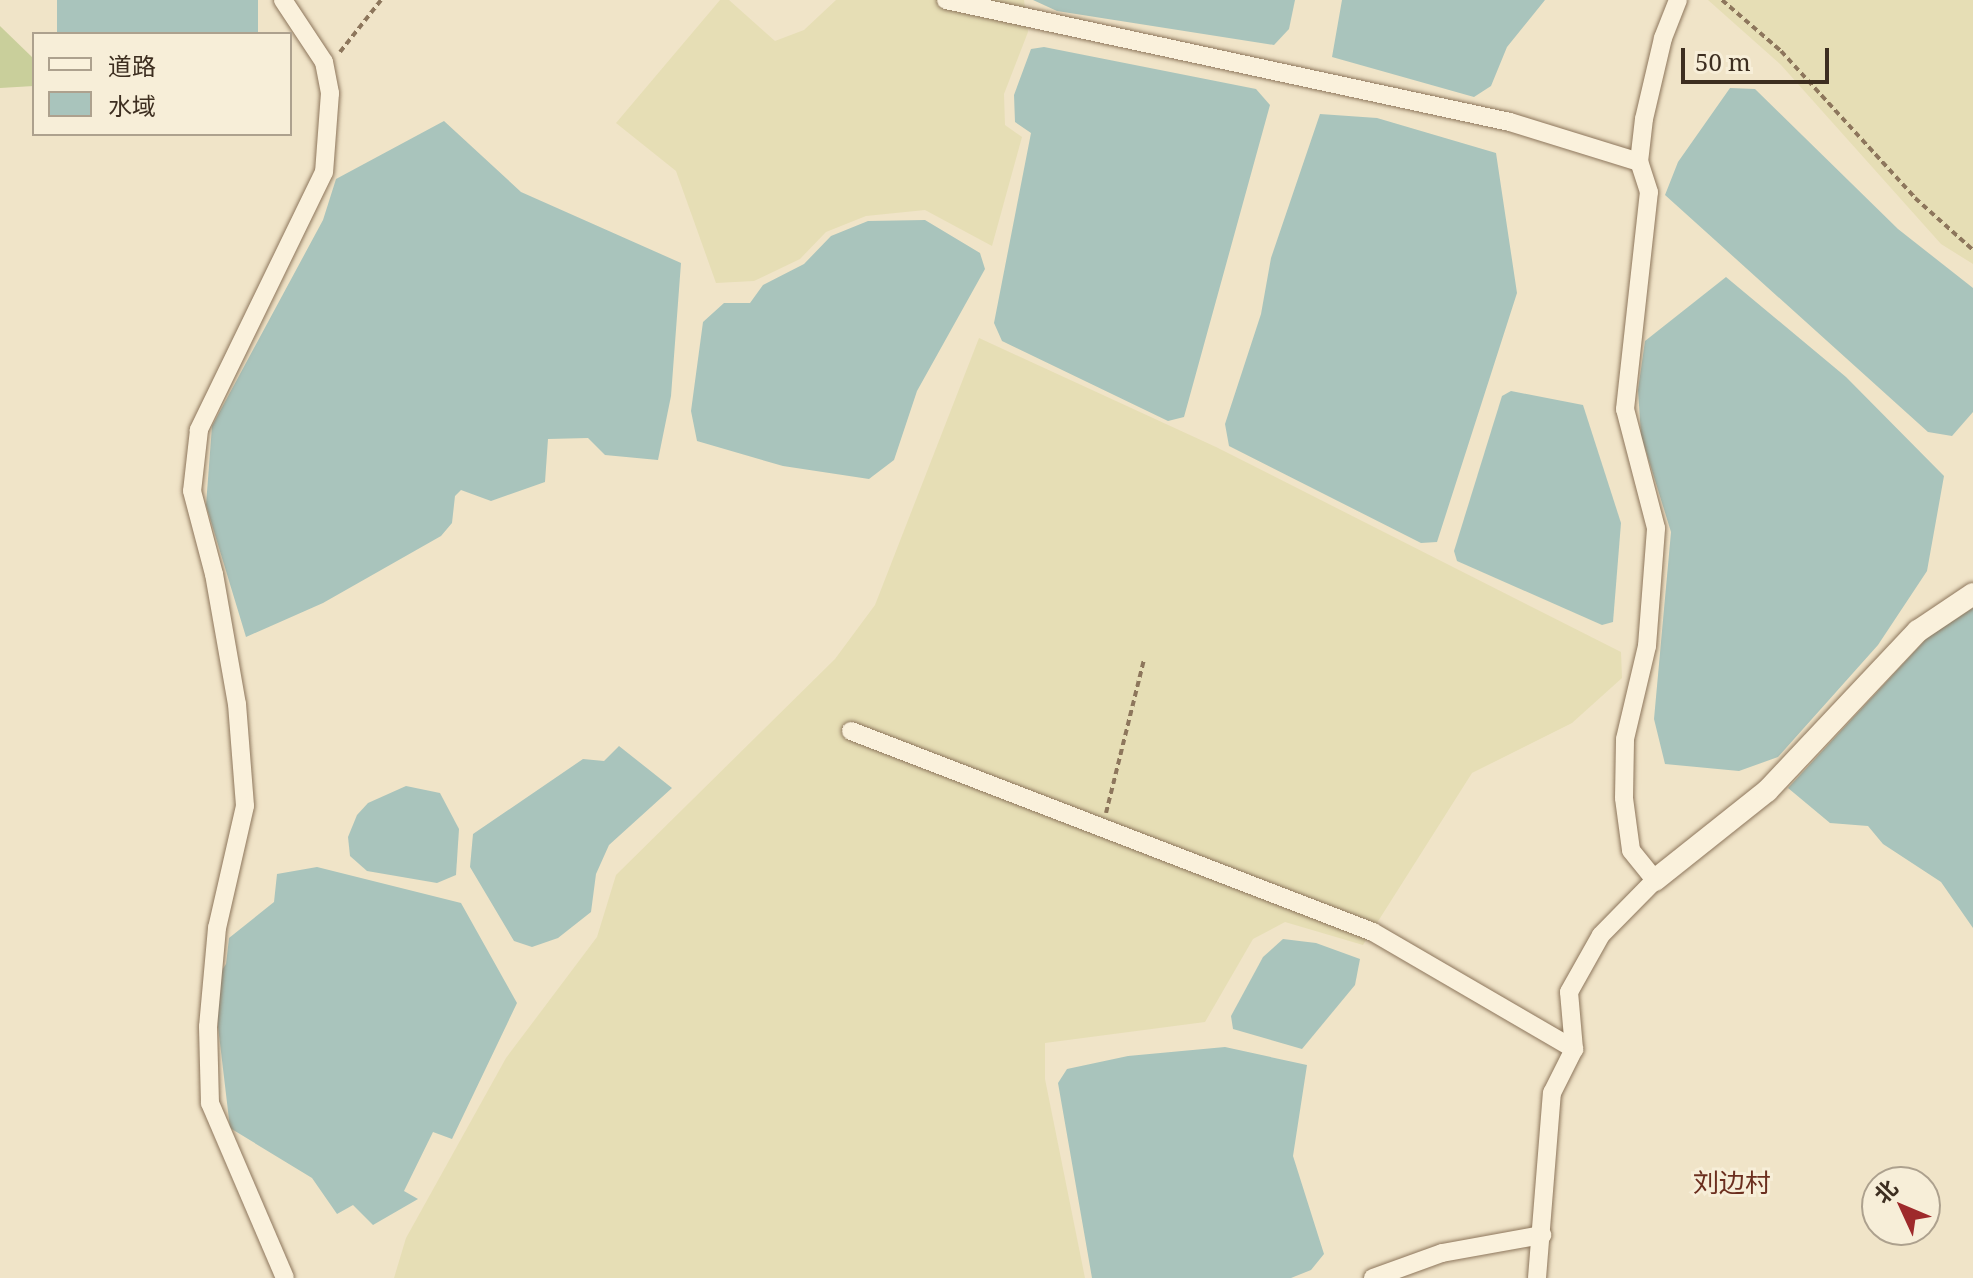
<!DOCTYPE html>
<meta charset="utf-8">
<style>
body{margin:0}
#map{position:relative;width:1973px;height:1278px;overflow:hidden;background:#f0e4c8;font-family:"Noto Serif","Noto Sans SC",serif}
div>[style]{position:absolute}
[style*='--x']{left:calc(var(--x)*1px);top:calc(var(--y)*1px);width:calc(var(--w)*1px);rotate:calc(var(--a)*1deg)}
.farmland>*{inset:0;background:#e6deb5}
.green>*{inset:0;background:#c9cf9b}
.water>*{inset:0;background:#a9c4bc;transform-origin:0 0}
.path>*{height:4px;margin-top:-2px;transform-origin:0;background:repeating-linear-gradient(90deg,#8d765c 0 6px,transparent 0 10px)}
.roads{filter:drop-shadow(0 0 2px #8d765c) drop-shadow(0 0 2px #8d765c)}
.minor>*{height:18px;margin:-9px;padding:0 9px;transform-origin:9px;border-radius:9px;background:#faf1dc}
.tertiary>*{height:22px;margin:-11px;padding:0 11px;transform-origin:11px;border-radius:11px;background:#faf1dc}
span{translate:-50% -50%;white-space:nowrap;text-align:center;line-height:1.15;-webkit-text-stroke:6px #f7eed8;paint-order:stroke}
.quarter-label{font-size:26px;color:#6b2e1e}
.legend{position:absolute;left:32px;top:32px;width:260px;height:104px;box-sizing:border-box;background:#f7eed8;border:2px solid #ada18e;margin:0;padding:10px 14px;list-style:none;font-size:24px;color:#3d2e20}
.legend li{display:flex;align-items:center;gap:16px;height:40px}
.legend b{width:40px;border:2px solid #ada18e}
.north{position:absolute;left:1861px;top:1166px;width:80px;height:80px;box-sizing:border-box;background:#f7eed8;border:2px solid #ada18e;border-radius:50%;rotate:314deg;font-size:22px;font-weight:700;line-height:32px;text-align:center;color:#3d2e20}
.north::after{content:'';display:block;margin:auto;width:28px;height:36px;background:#9e2a2b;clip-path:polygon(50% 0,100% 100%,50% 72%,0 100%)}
.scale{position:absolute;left:1681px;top:48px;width:148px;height:36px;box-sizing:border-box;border:4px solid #3d2e20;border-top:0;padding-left:10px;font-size:24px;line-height:28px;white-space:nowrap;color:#3d2e20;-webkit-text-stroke:6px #f7eed8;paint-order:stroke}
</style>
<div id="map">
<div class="farmland">
<i style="clip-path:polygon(720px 0,729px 0,775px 41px,804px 30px,836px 0,1024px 0,1028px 32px,1004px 94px,1005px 125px,1022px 137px,992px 246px,925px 210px,866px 216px,826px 232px,800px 259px,754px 281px,716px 283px,676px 171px,616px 123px)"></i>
<i style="clip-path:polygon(1708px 0,1973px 0,1973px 264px,1941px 244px,1781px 65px)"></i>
<i style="clip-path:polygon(979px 338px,1216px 447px,1621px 652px,1622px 678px,1572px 723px,1472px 773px,1363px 945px,1285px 922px,1253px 939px,1205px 1022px,1045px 1043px,1045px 1079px,1085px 1278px,394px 1278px,406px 1238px,506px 1058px,597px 937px,616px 875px,835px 659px,875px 605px)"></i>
</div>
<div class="green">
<i style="clip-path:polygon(0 26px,34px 59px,34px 86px,0 88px)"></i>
</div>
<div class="water">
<i style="left:57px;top:0;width:201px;height:35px"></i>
<i style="clip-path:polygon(1033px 0,1295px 0,1289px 29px,1274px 45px,1057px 11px)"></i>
<i style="clip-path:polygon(1342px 0,1545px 0,1507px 47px,1491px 86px,1474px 97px,1332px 57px)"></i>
<i style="clip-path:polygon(1044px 47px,1256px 89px,1270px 105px,1184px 417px,1168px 421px,1002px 341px,994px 323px,1031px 133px,1015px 122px,1014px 95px,1031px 49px)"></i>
<i style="clip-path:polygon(1730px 88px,1755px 89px,1898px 229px,1973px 288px,1973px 412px,1952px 436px,1928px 432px,1665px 195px,1678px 162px)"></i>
<i style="clip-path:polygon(1320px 114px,1377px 118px,1496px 153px,1517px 293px,1437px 542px,1421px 543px,1229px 446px,1225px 424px,1261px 314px,1271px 258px)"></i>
<i style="clip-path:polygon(444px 121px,521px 192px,681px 263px,671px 396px,658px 460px,605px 455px,588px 438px,548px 439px,545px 482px,491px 501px,461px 490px,455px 496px,452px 523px,441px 536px,323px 603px,246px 637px,206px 505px,212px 426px,323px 220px,336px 179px)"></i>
<i style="clip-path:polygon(925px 220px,980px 253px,985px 269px,917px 391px,894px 460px,869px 479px,783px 466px,697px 441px,691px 411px,703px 322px,724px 303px,750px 303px,763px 285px,804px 264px,831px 236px,868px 221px)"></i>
<i style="clip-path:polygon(1726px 277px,1846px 377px,1944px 476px,1927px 571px,1878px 645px,1778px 757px,1739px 771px,1665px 764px,1654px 719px,1671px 532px,1641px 435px,1638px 390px,1645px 341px)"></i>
<i style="clip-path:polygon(1511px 391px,1583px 405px,1621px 523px,1613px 622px,1602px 625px,1457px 561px,1454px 551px,1502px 396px)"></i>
<i style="clip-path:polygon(1973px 608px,1973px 928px,1941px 882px,1883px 844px,1868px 826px,1830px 823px,1788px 788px,1928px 637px)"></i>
<i style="clip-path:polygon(619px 746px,672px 788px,609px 845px,596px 874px,591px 912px,558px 938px,532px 947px,514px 941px,470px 867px,473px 834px,583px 759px,604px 761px)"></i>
<i style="clip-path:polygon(406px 786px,440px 793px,459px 829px,456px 875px,437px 883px,367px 871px,350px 856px,348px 837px,357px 815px,368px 803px)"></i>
<i style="clip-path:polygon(317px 867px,461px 903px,517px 1003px,452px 1139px,433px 1132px,404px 1191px,418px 1199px,373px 1225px,353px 1205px,337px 1214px,312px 1178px,230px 1128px,213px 984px,226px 964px,229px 938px,274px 902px,277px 874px)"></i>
<i style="clip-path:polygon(1283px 939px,1316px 943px,1360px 959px,1355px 985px,1302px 1049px,1233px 1029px,1231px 1016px,1263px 957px)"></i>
<i style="clip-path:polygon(1225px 1047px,1307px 1065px,1293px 1156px,1324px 1254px,1311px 1270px,1291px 1278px,1092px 1278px,1058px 1083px,1067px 1069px,1128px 1056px)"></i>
</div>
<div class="path">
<i style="--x:1722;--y:0;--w:78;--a:40.8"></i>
<i style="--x:1781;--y:51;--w:199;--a:47.6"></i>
<i style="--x:1915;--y:198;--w:78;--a:41.9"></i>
<i style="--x:340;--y:52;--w:66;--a:-51.7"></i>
<i style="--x:1106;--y:813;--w:159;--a:-76.1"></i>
</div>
<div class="roads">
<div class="minor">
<i style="--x:283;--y:0;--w:74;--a:56.5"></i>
<i style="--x:324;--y:62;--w:32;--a:79"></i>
<i style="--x:330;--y:93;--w:79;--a:94.3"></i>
<i style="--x:324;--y:172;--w:287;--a:115.9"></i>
<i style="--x:199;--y:430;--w:61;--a:96.5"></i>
<i style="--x:192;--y:491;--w:86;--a:75.2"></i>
<i style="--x:214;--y:574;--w:132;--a:80"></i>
<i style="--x:237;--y:704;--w:102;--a:85.5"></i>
<i style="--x:245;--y:806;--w:125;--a:102.9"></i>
<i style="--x:217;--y:928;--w:99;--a:95.2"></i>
<i style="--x:208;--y:1027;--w:76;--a:88.5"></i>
<i style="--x:210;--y:1103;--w:190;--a:66.8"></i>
<i style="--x:946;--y:0;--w:577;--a:12.21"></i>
<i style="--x:1510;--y:122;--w:135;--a:17.2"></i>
<i style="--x:851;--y:731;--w:559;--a:21.06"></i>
<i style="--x:1373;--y:932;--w:233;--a:30.2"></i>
<i style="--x:1373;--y:1278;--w:73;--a:-19.9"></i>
<i style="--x:1442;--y:1253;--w:102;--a:-10.2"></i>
<i style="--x:1537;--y:1278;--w:186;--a:-85.4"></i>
<i style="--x:1552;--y:1093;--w:49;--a:-63.4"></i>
<i style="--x:1574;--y:1049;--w:57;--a:-95"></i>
<i style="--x:1569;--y:992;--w:65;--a:-60.7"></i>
<i style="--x:1601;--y:935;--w:77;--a:-45.5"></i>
<i style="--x:1655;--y:880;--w:38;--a:-129"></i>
<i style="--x:1631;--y:850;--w:52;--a:-97.7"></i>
<i style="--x:1624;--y:798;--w:59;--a:-89"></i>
<i style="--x:1625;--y:739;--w:96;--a:-76.7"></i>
<i style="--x:1647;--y:646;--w:118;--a:-85.6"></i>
<i style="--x:1656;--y:528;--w:123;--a:-104.6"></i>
<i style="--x:1625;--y:409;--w:218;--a:-83.7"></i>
<i style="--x:1649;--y:192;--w:32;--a:-108"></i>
<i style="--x:1639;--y:162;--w:43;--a:-83.4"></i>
<i style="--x:1644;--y:119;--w:83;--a:-76.8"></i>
<i style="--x:1663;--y:38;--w:41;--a:-68.5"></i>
</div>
<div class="tertiary">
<i style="--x:1655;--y:880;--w:143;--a:-38.5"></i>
<i style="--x:1767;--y:791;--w:220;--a:-46.7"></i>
<i style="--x:1918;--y:631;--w:66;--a:-33.9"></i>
</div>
</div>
<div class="quarter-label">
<span style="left:1732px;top:1183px">刘边村</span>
</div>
<ul class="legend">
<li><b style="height:10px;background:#faf1dc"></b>道路</li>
<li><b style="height:22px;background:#a9c4bc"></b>水域</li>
</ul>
<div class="north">北</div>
<div class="scale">50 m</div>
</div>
